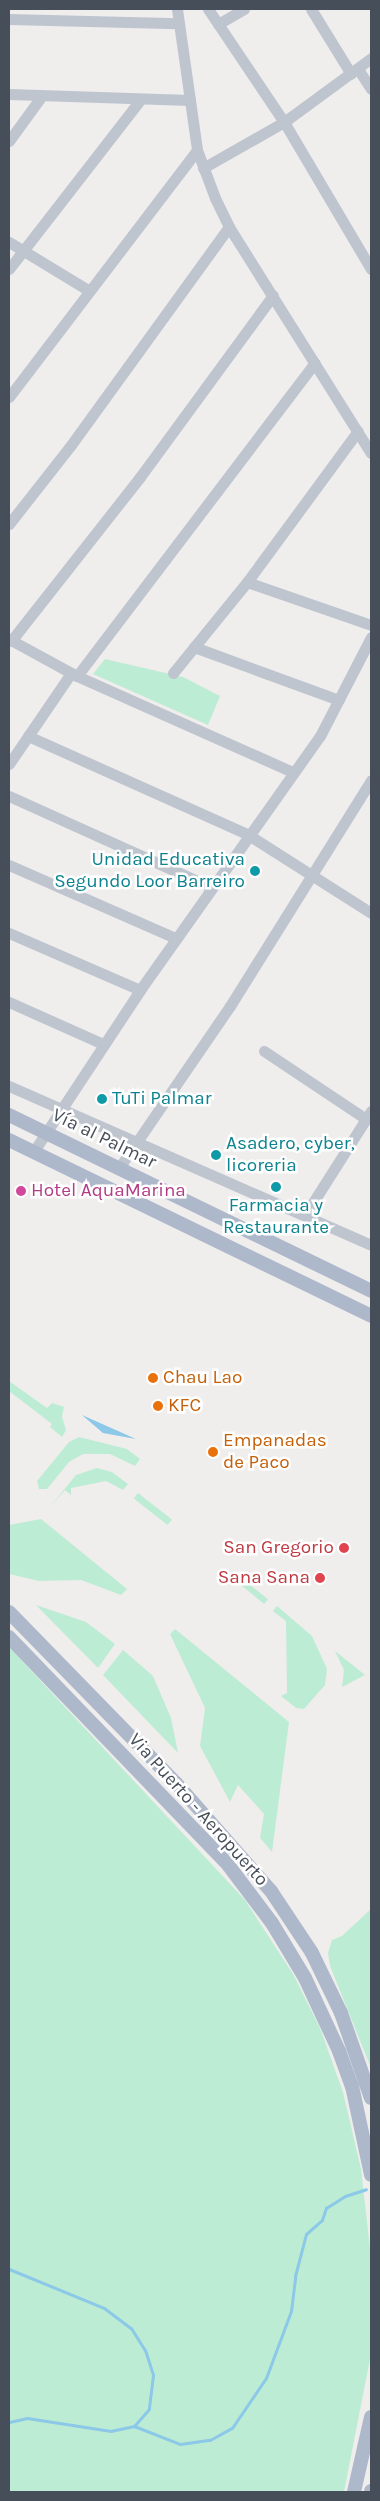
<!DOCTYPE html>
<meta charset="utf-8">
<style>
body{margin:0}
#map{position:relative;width:380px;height:2501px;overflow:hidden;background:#f0eded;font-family:Karla,sans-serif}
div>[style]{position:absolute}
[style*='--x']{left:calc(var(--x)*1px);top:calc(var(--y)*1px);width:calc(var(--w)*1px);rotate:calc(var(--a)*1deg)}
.green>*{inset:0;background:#bdecd5;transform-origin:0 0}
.water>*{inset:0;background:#8cc8e7}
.stream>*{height:3px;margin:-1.5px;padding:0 1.5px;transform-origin:1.5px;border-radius:1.5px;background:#8cc8e7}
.minor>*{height:11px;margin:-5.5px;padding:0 5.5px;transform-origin:5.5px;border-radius:5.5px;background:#bec5cf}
.major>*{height:14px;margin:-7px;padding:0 7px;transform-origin:7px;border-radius:7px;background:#aeb8cb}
.dots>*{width:14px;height:14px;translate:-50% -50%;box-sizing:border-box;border:2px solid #fff;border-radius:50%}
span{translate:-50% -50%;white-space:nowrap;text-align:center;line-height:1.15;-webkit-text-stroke:5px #fff;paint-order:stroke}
.culture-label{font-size:19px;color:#0d838f}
.right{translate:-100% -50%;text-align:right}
.left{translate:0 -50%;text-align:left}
.street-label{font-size:19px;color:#464e59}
.hotel-label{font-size:19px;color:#b23c85}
.food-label{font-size:19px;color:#c56008}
.health-label{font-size:19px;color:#be3a42}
.frame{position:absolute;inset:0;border:10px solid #464e59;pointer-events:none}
</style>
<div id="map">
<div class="green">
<i style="clip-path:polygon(105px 659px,183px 677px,220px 696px,208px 725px,93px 674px)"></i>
<i style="clip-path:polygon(9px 1381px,47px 1408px,52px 1403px,64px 1407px,62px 1417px,66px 1430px,62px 1437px,50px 1427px,52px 1424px,9px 1391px)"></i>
<i style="clip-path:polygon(79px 1437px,127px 1449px,140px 1459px,135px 1466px,110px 1454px,83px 1454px,69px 1462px,47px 1489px,39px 1489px,37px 1481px,69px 1442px)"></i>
<i style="clip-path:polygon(97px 1468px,112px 1472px,128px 1484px,123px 1490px,106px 1481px,71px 1488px,71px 1495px,65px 1490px,49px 1508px,76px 1475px)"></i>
<i style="left:138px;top:1493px;width:43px;height:7px;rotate:38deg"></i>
<i style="clip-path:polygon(41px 1519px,127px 1589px,121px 1595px,81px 1580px,39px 1581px,9px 1574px,9px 1525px)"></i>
<i style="left:233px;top:1571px;width:45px;height:6px;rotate:39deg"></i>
<i style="clip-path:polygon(36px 1605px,86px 1622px,115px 1644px,98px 1668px)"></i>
<i style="clip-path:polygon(277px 1606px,312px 1636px,327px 1669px,325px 1685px,304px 1709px,296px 1708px,281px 1696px,287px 1693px,286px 1621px,273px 1611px)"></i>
<i style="clip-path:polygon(175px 1629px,289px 1722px,272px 1852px,260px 1838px,264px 1814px,238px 1785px,230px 1802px,200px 1746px,205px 1708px,170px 1634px)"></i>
<i style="clip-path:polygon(9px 1647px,245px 1900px,293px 1974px,320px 2028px,343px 2092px,361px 2169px,371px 2257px,371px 2354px,344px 2492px,9px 2492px)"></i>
<i style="clip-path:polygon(123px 1650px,153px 1676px,171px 1718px,178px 1753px,103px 1675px)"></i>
<i style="clip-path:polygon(335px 1651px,365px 1675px,342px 1687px,344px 1670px)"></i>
<i style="clip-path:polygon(371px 1909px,371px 2068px,330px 1966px,328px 1953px,332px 1940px,342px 1936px)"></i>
</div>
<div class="water">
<i style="clip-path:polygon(82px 1415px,136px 1439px,103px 1433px)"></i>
</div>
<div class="stream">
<i style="--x:9;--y:2269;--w:103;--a:22.3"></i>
<i style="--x:104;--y:2308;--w:34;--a:37"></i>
<i style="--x:131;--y:2328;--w:26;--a:58"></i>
<i style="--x:145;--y:2350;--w:26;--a:72"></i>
<i style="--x:153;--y:2375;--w:34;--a:97"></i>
<i style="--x:149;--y:2409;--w:23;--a:131"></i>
<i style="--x:134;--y:2426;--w:24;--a:168"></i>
<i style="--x:111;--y:2431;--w:85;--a:-171.2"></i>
<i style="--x:27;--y:2418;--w:18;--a:167"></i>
<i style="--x:134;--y:2426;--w:49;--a:21.4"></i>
<i style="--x:180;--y:2444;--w:30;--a:-8"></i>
<i style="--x:210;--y:2440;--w:25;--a:-29"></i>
<i style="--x:232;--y:2428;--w:60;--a:-55.8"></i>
<i style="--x:266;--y:2378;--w:72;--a:-69.5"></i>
<i style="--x:291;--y:2311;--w:35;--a:-83"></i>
<i style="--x:295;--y:2276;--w:43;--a:-75.3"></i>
<i style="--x:306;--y:2234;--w:21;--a:-41"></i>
<i style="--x:322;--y:2220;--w:13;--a:-72"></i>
<i style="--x:326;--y:2208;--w:22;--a:-32"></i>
<i style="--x:345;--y:2196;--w:22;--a:-18"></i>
</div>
<div class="minor">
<i style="--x:177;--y:9;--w:142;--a:81.9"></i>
<i style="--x:197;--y:150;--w:51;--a:69.4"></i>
<i style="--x:215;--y:198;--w:32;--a:64"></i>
<i style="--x:229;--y:227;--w:267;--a:57.9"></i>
<i style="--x:208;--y:9;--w:136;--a:56.1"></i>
<i style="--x:284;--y:122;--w:171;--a:59.4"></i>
<i style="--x:311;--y:9;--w:76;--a:58.4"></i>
<i style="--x:9;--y:19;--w:169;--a:1.4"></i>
<i style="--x:218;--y:24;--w:30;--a:-30"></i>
<i style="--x:358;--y:69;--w:24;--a:57"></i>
<i style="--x:9;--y:94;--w:181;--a:1.9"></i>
<i style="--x:9;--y:141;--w:54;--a:-54"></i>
<i style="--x:203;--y:168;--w:93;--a:-29.6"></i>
<i style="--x:284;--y:122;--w:108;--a:-36.3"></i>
<i style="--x:9;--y:242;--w:92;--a:31.3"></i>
<i style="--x:9;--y:269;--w:215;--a:-52.2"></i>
<i style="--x:9;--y:397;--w:310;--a:-52.7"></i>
<i style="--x:9;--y:524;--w:100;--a:-51.9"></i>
<i style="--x:71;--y:445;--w:269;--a:-54.1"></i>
<i style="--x:247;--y:582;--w:131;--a:19.1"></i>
<i style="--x:9;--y:639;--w:77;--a:28.6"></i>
<i style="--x:77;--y:676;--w:236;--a:24"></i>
<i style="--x:11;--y:641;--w:209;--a:-51.8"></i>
<i style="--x:140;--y:477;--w:225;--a:-53.8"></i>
<i style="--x:194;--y:647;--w:154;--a:20.1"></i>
<i style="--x:173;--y:673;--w:117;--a:-50.9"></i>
<i style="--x:247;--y:582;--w:187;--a:-53.7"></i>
<i style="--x:77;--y:676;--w:393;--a:-52.8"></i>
<i style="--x:28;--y:736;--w:240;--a:24.1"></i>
<i style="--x:247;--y:834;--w:147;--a:32.5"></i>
<i style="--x:9;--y:764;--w:110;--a:-55.7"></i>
<i style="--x:9;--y:796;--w:222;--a:24.3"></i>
<i style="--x:9;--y:865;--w:181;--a:23.7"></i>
<i style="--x:9;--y:933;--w:143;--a:23.5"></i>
<i style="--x:9;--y:1002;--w:103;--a:24.1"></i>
<i style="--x:264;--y:1051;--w:123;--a:33.7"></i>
<i style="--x:9;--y:1086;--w:395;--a:23.7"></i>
<i style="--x:34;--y:1151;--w:193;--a:-56.6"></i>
<i style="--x:140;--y:990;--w:311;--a:-54.7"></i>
<i style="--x:320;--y:736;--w:111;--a:-62.7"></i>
<i style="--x:119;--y:1168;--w:196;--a:-55.6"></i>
<i style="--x:230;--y:1006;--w:266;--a:-58"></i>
<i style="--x:305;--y:1215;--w:123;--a:-57.6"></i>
</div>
<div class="major">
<i style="--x:9;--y:1115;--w:403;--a:25.9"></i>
<i style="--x:9;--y:1140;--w:403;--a:25.9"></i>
<i style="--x:9;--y:1612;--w:239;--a:45.7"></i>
<i style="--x:176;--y:1783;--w:144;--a:48.7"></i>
<i style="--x:271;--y:1891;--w:74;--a:56.5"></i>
<i style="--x:312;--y:1953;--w:67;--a:64.2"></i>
<i style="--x:341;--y:2013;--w:90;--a:70.6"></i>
<i style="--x:9;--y:1637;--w:318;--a:46.1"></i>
<i style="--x:229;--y:1866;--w:71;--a:53"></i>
<i style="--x:272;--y:1923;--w:64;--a:59"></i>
<i style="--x:305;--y:1978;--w:81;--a:65"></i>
<i style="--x:339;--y:2051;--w:37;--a:70"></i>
<i style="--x:352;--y:2086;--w:91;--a:77.9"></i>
<i style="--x:354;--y:2492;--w:77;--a:-77.2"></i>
<i style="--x:371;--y:2492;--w:1;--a:-90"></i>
</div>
<div class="dots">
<i style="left:255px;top:871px;background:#0f9aa8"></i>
<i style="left:102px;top:1099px;background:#0f9aa8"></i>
<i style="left:216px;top:1155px;background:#0f9aa8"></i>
<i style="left:276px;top:1187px;background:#0f9aa8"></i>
<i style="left:21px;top:1191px;background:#d1479c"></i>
<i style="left:153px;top:1378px;background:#e8710a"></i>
<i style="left:158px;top:1406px;background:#e8710a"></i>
<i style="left:213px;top:1452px;background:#e8710a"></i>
<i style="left:344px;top:1548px;background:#e0444e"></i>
<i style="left:320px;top:1578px;background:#e0444e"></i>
</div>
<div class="culture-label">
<span class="right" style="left:245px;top:871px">Unidad Educativa<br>Segundo Loor Barreiro</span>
<span class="left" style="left:112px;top:1099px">TuTi Palmar</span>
<span class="left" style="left:226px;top:1155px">Asadero, cyber,<br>licoreria</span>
<span style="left:276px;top:1217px">Farmacia y<br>Restaurante</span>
</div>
<div class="street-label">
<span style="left:104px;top:1139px;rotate:26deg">Vía al Palmar</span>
<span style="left:198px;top:1810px;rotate:48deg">Via Puerto - Aeropuerto</span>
</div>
<div class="hotel-label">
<span class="left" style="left:31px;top:1191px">Hotel AquaMarina</span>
</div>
<div class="food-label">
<span class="left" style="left:163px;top:1378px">Chau Lao</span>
<span class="left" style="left:168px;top:1406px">KFC</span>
<span class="left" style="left:223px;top:1452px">Empanadas<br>de Paco</span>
</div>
<div class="health-label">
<span class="right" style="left:334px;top:1548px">San Gregorio</span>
<span class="right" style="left:310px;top:1578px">Sana Sana</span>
</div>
<div class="frame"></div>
</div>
